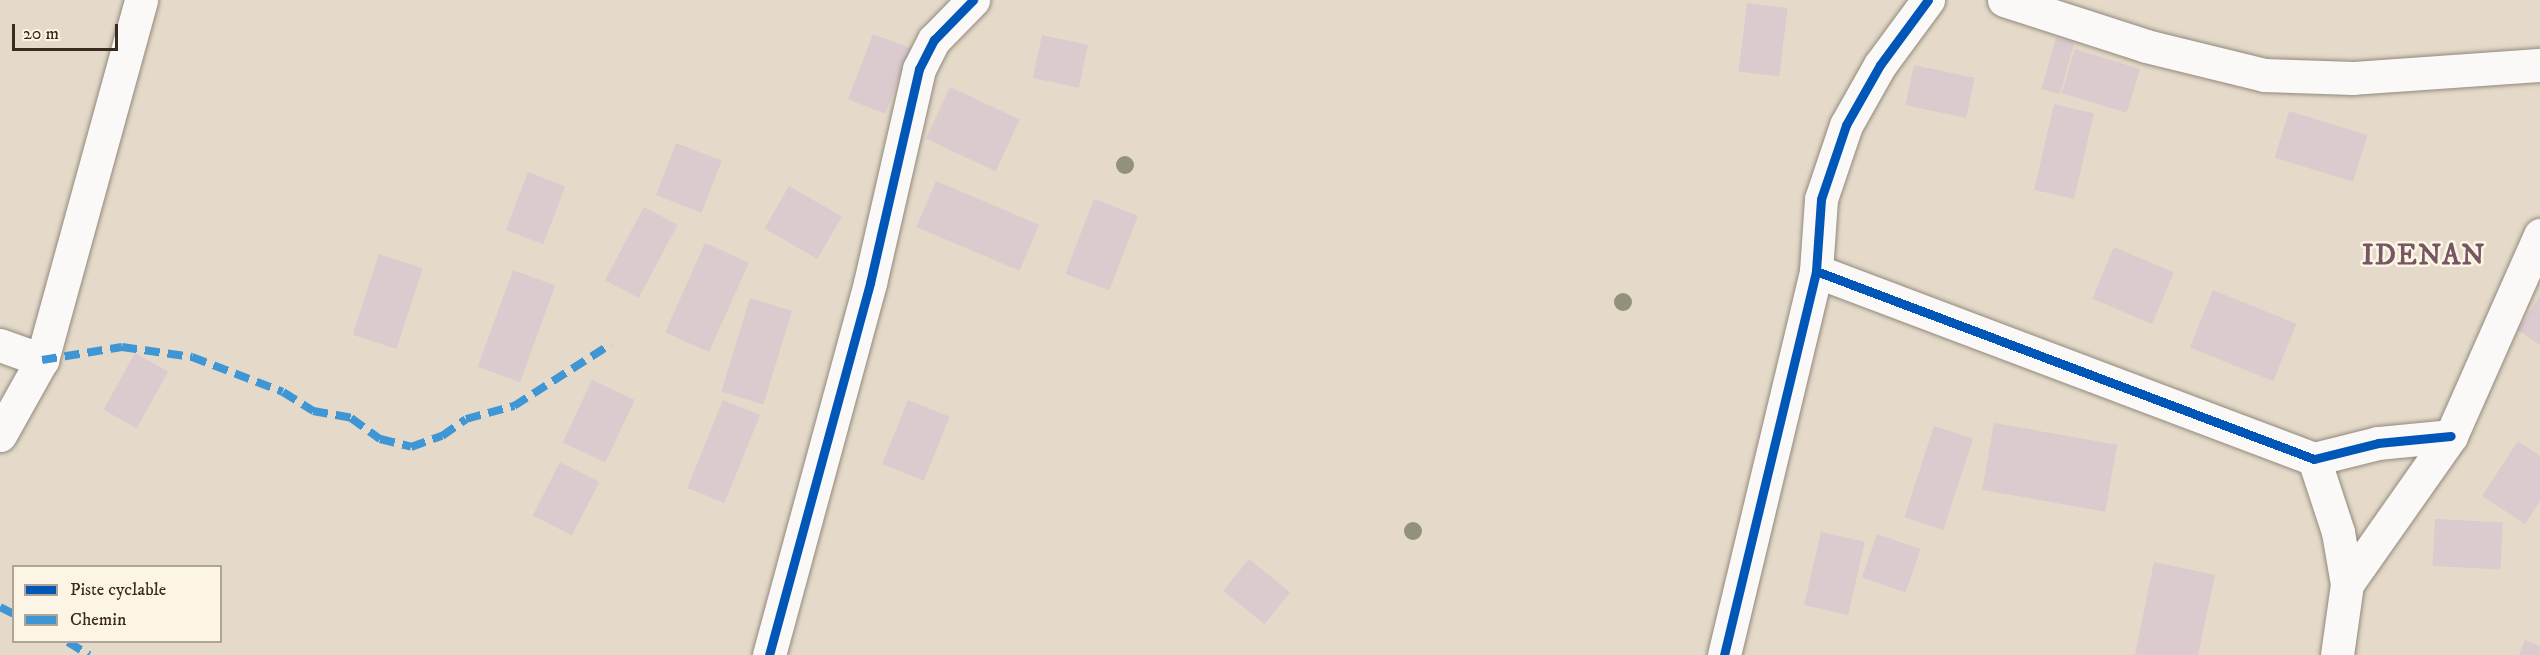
<!DOCTYPE html>
<style>
body{margin:0}
#map{position:relative;width:2540px;height:655px;overflow:hidden;background:#e5dac9;font-family:"IM FELL DW Pica",serif}
div>[style]{position:absolute}
[style*='--x']{left:calc(var(--x)*1px);top:calc(var(--y)*1px);width:calc(var(--w)*1px);rotate:calc(var(--a)*1deg)}
.building>*{inset:0;background:#dbcace;transform-origin:0 0}
.roads{filter:drop-shadow(0 0 2px #91897e) drop-shadow(0 0 2px #91897e)}
.minor>*{height:33px;margin:-16.5px;padding:0 16.5px;transform-origin:16.5px;border-radius:16.5px;background:#fbf9f7}
.quiet>*{height:8px;margin-top:-4px;transform-origin:0;background:repeating-linear-gradient(90deg,#3e96d5 0 15px,transparent 0 23px)}
.cycleway>*{height:9px;margin:-4.5px;padding:0 4.5px;transform-origin:4.5px;border-radius:4.5px;background:#0057b8}
.trees>*{width:18px;height:18px;margin:-9px;border-radius:50%;background:#92917b}
span{translate:-50% -50%;white-space:nowrap;text-align:center;line-height:1.15;-webkit-text-stroke:5px #fcf5e5;paint-order:stroke}
.district-label{font-size:28px;color:#775664;font-weight:700;letter-spacing:1.5px}
.legend{position:absolute;left:12px;top:565px;width:210px;height:78px;box-sizing:border-box;background:#fcf5e5;border:2px solid #afa495;margin:0;padding:8px 10px;list-style:none;font-size:18px;color:#3b2a1e}
.legend li{display:flex;align-items:center;gap:12px;height:30px}
.legend b{width:30px;border:2px solid #afa495}
.scale{position:absolute;left:12px;top:24px;width:106px;height:27px;box-sizing:border-box;border:3px solid #3b2a1e;border-top:0;padding-left:8px;font-size:18px;line-height:21px;white-space:nowrap;color:#3b2a1e;-webkit-text-stroke:4px #fcf5e5;paint-order:stroke}
</style>
<div id="map">
<div class="building">
<i style="left:1747px;top:3px;width:41px;height:69px;rotate:7deg"></i>
<i style="left:873px;top:34px;width:40px;height:70px;rotate:21deg"></i>
<i style="left:1042px;top:35px;width:47px;height:44px;rotate:12deg"></i>
<i style="left:2056px;top:38px;width:19px;height:53px;rotate:16deg"></i>
<i style="left:2075px;top:49px;width:68px;height:46px;rotate:17deg"></i>
<i style="left:1914px;top:65px;width:62px;height:41px;rotate:12deg"></i>
<i style="left:950px;top:87px;width:77px;height:57px;rotate:25deg"></i>
<i style="left:2054px;top:104px;width:41px;height:88px;rotate:13deg"></i>
<i style="left:2289px;top:111px;width:82px;height:49px;rotate:17deg"></i>
<i style="left:676px;top:143px;width:49px;height:56px;rotate:21deg"></i>
<i style="left:528px;top:172px;width:40px;height:62px;rotate:21deg"></i>
<i style="left:936px;top:181px;width:112px;height:50px;rotate:23deg"></i>
<i style="left:789px;top:186px;width:61px;height:49px;rotate:30deg"></i>
<i style="left:1094px;top:199px;width:47px;height:80px;rotate:21deg"></i>
<i style="left:644px;top:207px;width:38px;height:83px;rotate:28deg"></i>
<i style="left:705px;top:243px;width:48px;height:98px;rotate:24deg"></i>
<i style="left:2114px;top:247px;width:65px;height:56px;rotate:23deg"></i>
<i style="left:379px;top:254px;width:46px;height:85px;rotate:18deg"></i>
<i style="left:513px;top:270px;width:45px;height:103px;rotate:20deg"></i>
<i style="left:2213px;top:290px;width:90px;height:62px;rotate:22deg"></i>
<i style="clip-path:polygon(2540px 296px,2540px 345px,2518px 330px)"></i>
<i style="left:750px;top:298px;width:44px;height:98px;rotate:17deg"></i>
<i style="left:135px;top:353px;width:38px;height:65px;rotate:29deg"></i>
<i style="left:592px;top:380px;width:47px;height:69px;rotate:25deg"></i>
<i style="left:723px;top:400px;width:40px;height:95px;rotate:22deg"></i>
<i style="left:908px;top:400px;width:45px;height:69px;rotate:22deg"></i>
<i style="left:1994px;top:423px;width:125px;height:68px;rotate:10deg"></i>
<i style="left:1934px;top:426px;width:41px;height:96px;rotate:18deg"></i>
<i style="clip-path:polygon(2518px 441px,2540px 456px,2540px 501px,2525px 524px,2482px 496px)"></i>
<i style="left:560px;top:462px;width:44px;height:60px;rotate:27deg"></i>
<i style="left:2435px;top:519px;width:68px;height:47px;rotate:3deg"></i>
<i style="left:1821px;top:532px;width:45px;height:75px;rotate:13deg"></i>
<i style="left:1877px;top:534px;width:46px;height:46px;rotate:19deg"></i>
<i style="left:1249px;top:559px;width:53px;height:41px;rotate:39deg"></i>
<i style="clip-path:polygon(2154px 562px,2215px 575px,2198px 655px,2135px 655px)"></i>
<i style="clip-path:polygon(2525px 640px,2540px 646px,2540px 655px,2519px 655px)"></i>
</div>
<div class="roads">
<div class="minor">
<i style="--x:2004;--y:0;--w:149;--a:17.9"></i>
<i style="--x:2146;--y:46;--w:122;--a:13.8"></i>
<i style="--x:2264;--y:75;--w:89;--a:1.9"></i>
<i style="--x:2353;--y:78;--w:187;--a:-4"></i>
<i style="--x:1816;--y:271;--w:532;--a:20.68"></i>
<i style="--x:2314;--y:459;--w:66;--a:-14"></i>
<i style="--x:2378;--y:443;--w:73;--a:-5.5"></i>
<i style="--x:0;--y:345;--w:45;--a:19.7"></i>
<i style="--x:0;--y:435;--w:86;--a:-60.8"></i>
<i style="--x:42;--y:360;--w:373;--a:-74.6"></i>
<i style="--x:2314;--y:459;--w:77;--a:71.8"></i>
<i style="--x:2338;--y:532;--w:53;--a:80.2"></i>
<i style="--x:2347;--y:584;--w:72;--a:98"></i>
<i style="--x:2347;--y:584;--w:181;--a:-54.9"></i>
<i style="--x:2451;--y:436;--w:220;--a:-66.1"></i>
<i style="--x:769;--y:655;--w:385;--a:-74.8"></i>
<i style="--x:870;--y:283;--w:220;--a:-77.1"></i>
<i style="--x:919;--y:69;--w:33;--a:-63"></i>
<i style="--x:934;--y:40;--w:56;--a:-45.7"></i>
<i style="--x:1724;--y:655;--w:395;--a:-76.5"></i>
<i style="--x:1816;--y:271;--w:72;--a:-86"></i>
<i style="--x:1821;--y:199;--w:78;--a:-71.3"></i>
<i style="--x:1846;--y:125;--w:69;--a:-60.5"></i>
<i style="--x:1880;--y:65;--w:81;--a:-53.6"></i>
</div>
</div>
<div class="quiet">
<i style="--x:42;--y:360;--w:81;--a:-9.2"></i>
<i style="--x:122;--y:347;--w:71;--a:8.1"></i>
<i style="--x:192;--y:357;--w:97;--a:21"></i>
<i style="--x:283;--y:392;--w:36;--a:32"></i>
<i style="--x:313;--y:411;--w:39;--a:10"></i>
<i style="--x:351;--y:418;--w:36;--a:36"></i>
<i style="--x:380;--y:439;--w:32;--a:14"></i>
<i style="--x:411;--y:447;--w:33;--a:-20"></i>
<i style="--x:442;--y:436;--w:29;--a:-35"></i>
<i style="--x:466;--y:419;--w:50;--a:-15.2"></i>
<i style="--x:514;--y:406;--w:115;--a:-32.6"></i>
<i style="--x:0;--y:607;--w:16;--a:27"></i>
<i style="--x:68;--y:642;--w:25;--a:32"></i>
</div>
<div class="cycleway">
<i style="--x:1816;--y:271;--w:532;--a:20.68"></i>
<i style="--x:2314;--y:459;--w:66;--a:-14"></i>
<i style="--x:2378;--y:443;--w:73;--a:-5.5"></i>
<i style="--x:769;--y:655;--w:385;--a:-74.8"></i>
<i style="--x:870;--y:283;--w:220;--a:-77.1"></i>
<i style="--x:919;--y:69;--w:33;--a:-63"></i>
<i style="--x:934;--y:40;--w:56;--a:-45.7"></i>
<i style="--x:1724;--y:655;--w:395;--a:-76.5"></i>
<i style="--x:1816;--y:271;--w:72;--a:-86"></i>
<i style="--x:1821;--y:199;--w:78;--a:-71.3"></i>
<i style="--x:1846;--y:125;--w:69;--a:-60.5"></i>
<i style="--x:1880;--y:65;--w:81;--a:-53.6"></i>
</div>
<div class="trees">
<i style="left:1125px;top:165px"></i>
<i style="left:1623px;top:302px"></i>
<i style="left:1413px;top:531px"></i>
</div>
<div class="district-label">
<span style="left:2424px;top:256px">IDENAN</span>
</div>
<ul class="legend">
<li><b style="height:8px;background:#0057b8"></b>Piste cyclable</li>
<li><b style="height:8px;background:#3e96d5"></b>Chemin</li>
</ul>
<div class="scale">20 m</div>
</div>
